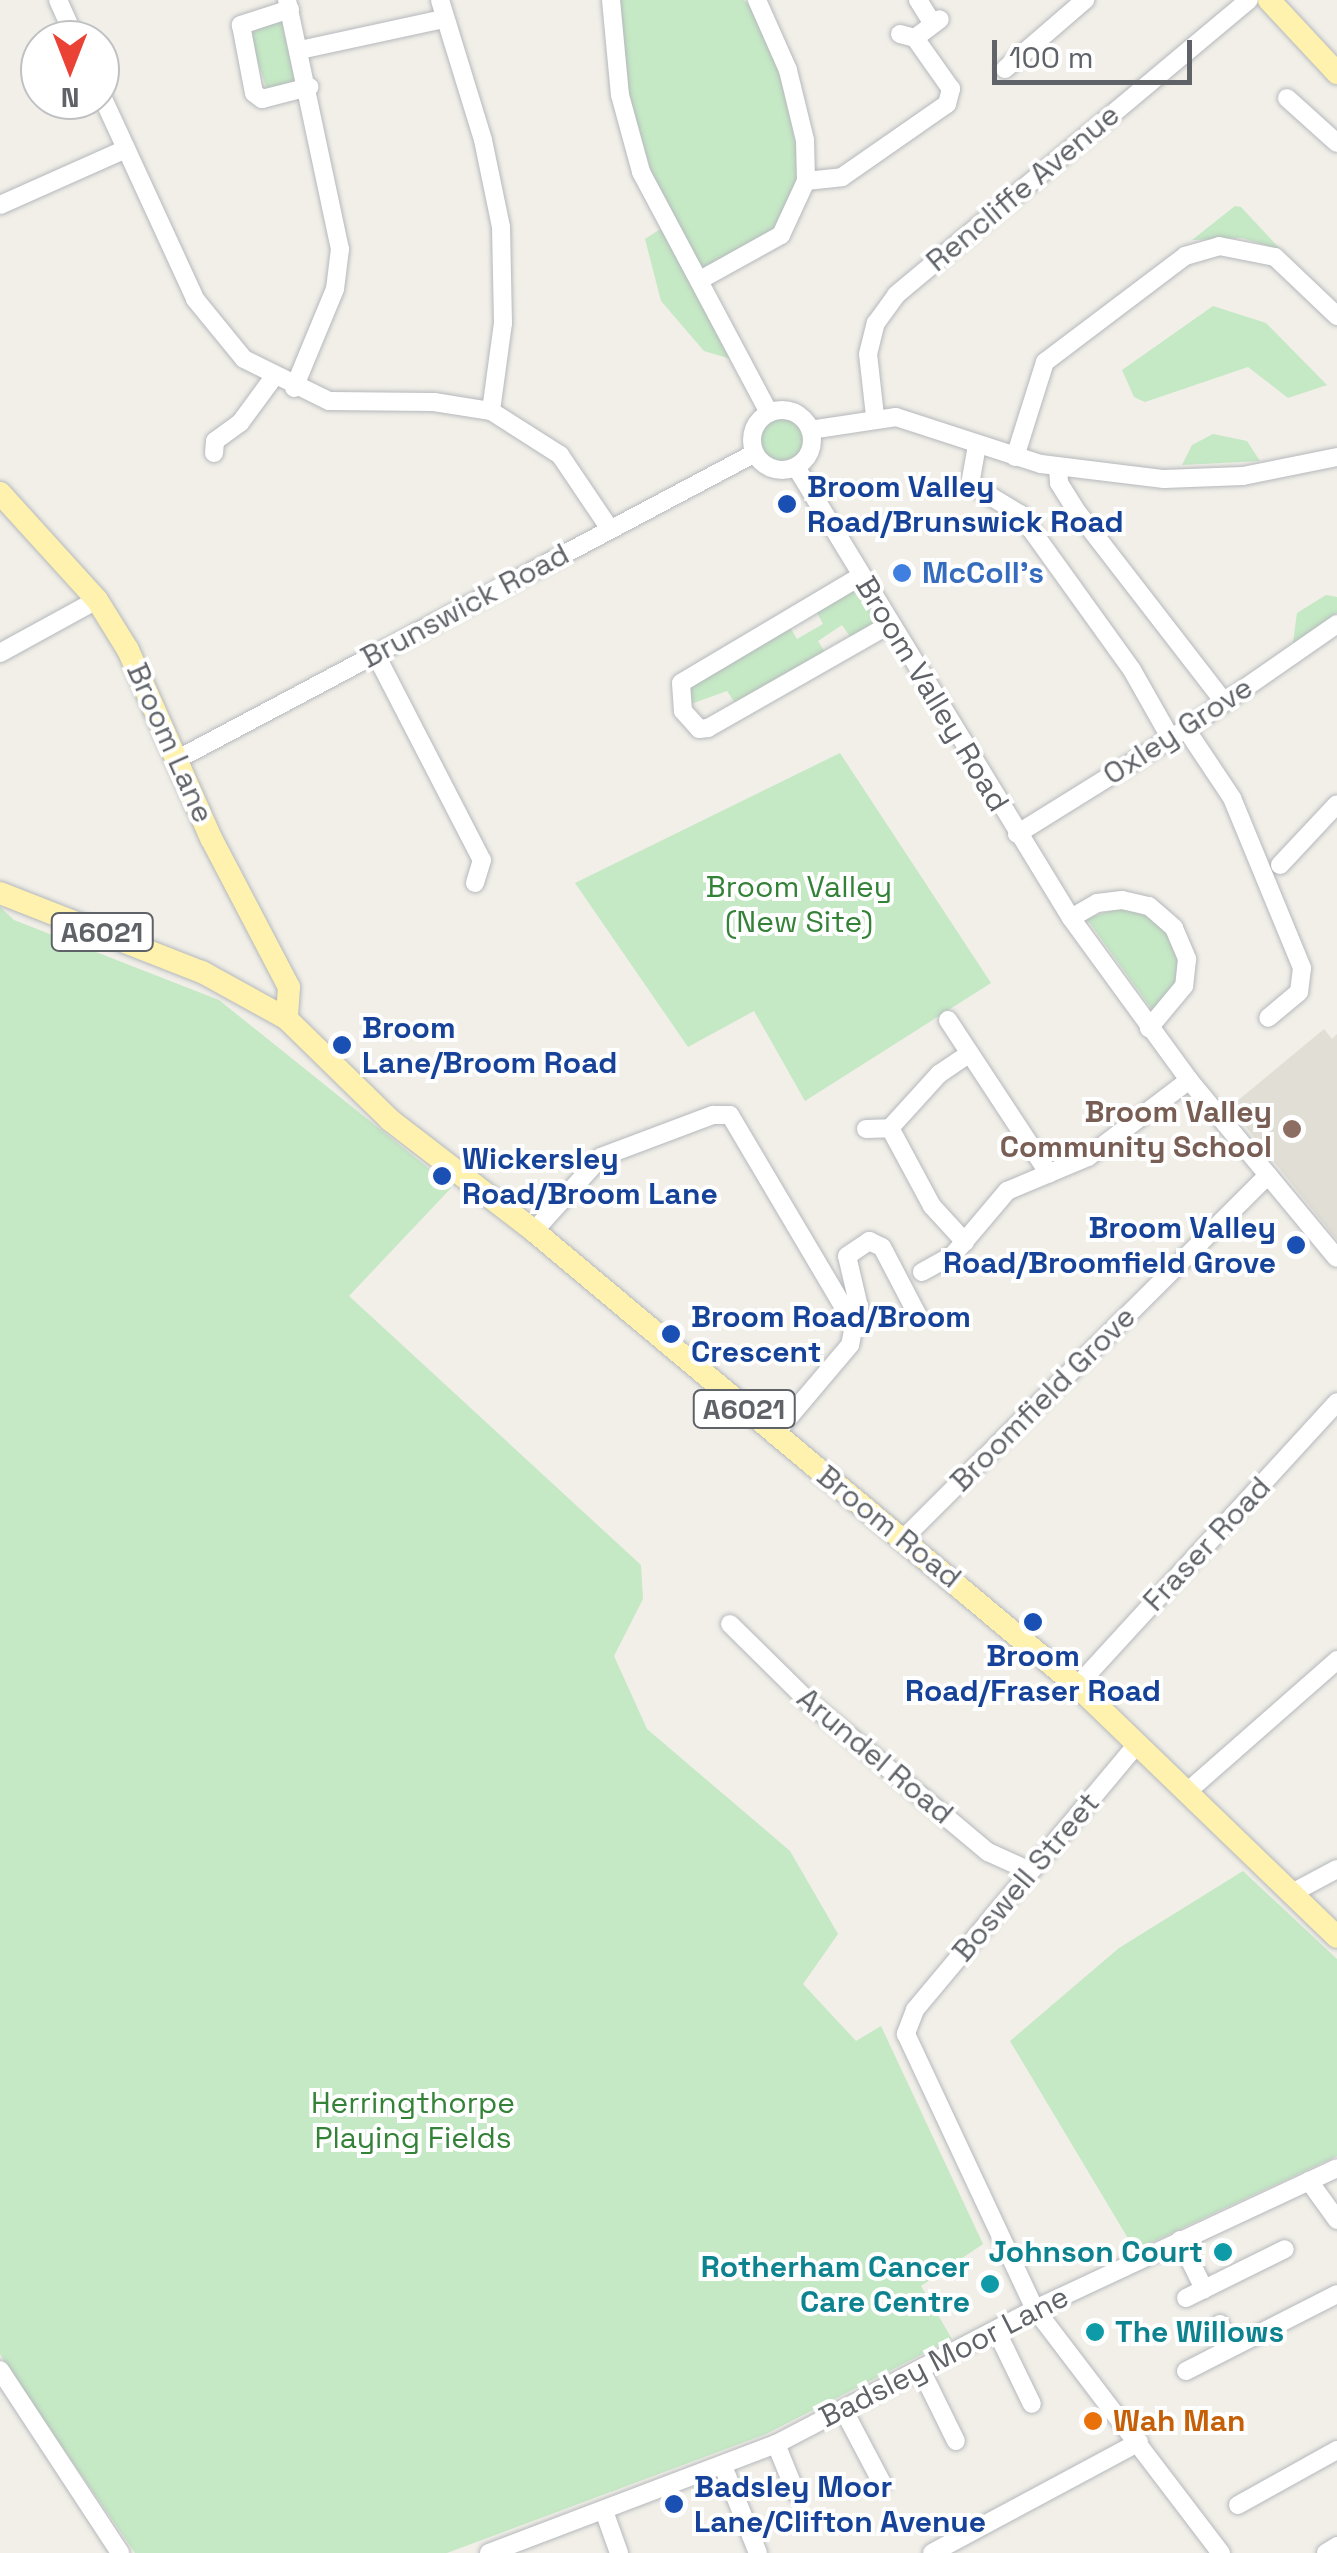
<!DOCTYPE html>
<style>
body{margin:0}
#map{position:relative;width:1337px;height:2553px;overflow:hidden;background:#f1efe8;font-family:"Space Grotesk",sans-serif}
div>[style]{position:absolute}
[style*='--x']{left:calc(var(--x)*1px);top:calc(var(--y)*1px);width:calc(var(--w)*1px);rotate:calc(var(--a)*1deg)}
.education>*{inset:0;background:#e1ded6}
.green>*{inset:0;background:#c5e8c5}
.round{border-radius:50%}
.roads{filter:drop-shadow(0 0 2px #b5b8bc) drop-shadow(0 0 2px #b5b8bc)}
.minor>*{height:18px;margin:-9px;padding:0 9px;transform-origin:9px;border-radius:9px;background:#fff}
.minor>.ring{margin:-9px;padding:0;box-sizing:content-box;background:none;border:18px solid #fff;border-radius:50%}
.major>*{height:22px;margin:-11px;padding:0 11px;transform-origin:11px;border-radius:11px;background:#fff2af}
.dots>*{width:28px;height:28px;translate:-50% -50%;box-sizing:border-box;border:5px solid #fff;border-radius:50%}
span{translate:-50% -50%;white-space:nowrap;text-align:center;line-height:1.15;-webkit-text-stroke:8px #fff;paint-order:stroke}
.shield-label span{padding:2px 8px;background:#fff;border:2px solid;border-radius:8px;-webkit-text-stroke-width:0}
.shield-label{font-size:28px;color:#5f6368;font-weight:700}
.street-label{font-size:30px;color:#5f6368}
.transit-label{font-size:30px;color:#164399;font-weight:700}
.left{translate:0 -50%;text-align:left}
.right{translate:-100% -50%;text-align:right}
.shop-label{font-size:30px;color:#366cbe;font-weight:700}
.park-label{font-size:30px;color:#348238}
.education-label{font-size:30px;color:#785e54;font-weight:700}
.culture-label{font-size:30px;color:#0d838f;font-weight:700}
.food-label{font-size:30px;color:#c56008;font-weight:700}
.north{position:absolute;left:20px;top:20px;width:100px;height:100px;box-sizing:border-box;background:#fff;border:2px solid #bfc1c3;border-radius:50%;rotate:180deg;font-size:28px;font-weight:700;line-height:40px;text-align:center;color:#5f6368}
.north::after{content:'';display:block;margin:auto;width:35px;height:45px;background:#ea4335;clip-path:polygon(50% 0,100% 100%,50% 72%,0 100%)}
.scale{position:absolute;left:992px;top:40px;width:200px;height:45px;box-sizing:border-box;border:5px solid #5f6368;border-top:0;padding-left:12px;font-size:30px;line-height:35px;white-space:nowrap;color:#5f6368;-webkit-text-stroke:8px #fff;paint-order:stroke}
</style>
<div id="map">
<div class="education">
<i style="clip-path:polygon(1324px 1029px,1332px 1039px,1337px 1034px,1337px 1240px,1230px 1107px)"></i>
</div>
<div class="green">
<i style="clip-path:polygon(620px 0,744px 0,760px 16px,780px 71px,801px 171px,780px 225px,710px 268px,700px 266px,654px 181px,626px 85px)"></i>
<i style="clip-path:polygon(281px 20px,296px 81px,267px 90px,250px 37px,256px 28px)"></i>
<i style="clip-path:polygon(1235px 206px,1241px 207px,1281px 250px,1242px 238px,1192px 240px)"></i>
<i style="clip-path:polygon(662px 228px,731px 359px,704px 351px,661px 301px,645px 239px)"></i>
<i style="clip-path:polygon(1213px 306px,1266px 323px,1327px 385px,1288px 398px,1248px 367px,1145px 402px,1134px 397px,1122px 370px)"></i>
<i class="round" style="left:760px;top:417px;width:46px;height:46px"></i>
<i style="clip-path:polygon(1213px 434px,1247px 441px,1260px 461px,1182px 465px,1192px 445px)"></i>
<i style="clip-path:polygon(859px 586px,875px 623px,851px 638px,842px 625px,818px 641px,826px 654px,737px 706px,727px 691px,691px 704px,690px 682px,788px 624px,797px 639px,823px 624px,815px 609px)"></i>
<i style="clip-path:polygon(1326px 595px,1337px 597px,1337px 613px,1293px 643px,1297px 613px)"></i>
<i style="clip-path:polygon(840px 753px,991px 983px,805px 1101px,754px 1011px,688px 1047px,575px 883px)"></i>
<i style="clip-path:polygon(0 907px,14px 920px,219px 1000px,452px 1187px,349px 1296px,641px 1565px,643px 1599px,614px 1656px,647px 1729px,790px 1851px,838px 1934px,803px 1984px,856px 2041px,881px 2026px,983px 2244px,921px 2286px,952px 2339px,766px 2434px,447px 2553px,135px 2553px,10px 2371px,0 2354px)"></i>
<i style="clip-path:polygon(1125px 907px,1163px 923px,1181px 952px,1177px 989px,1156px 1015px,1086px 918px)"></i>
<i style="clip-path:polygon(1243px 1871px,1337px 1959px,1337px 2156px,1135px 2250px,1010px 2041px,1119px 1948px)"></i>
</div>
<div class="roads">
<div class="minor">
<i style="--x:58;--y:0;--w:44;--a:65.8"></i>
<i style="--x:287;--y:0;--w:255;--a:78"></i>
<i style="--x:340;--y:249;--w:40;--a:97.1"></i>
<i style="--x:335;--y:289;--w:107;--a:112.5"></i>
<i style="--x:440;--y:0;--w:146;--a:72.9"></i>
<i style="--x:483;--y:140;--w:89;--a:78.3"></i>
<i style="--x:501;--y:227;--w:96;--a:88.8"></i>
<i style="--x:503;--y:323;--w:89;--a:97.8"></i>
<i style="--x:611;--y:0;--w:95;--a:84.6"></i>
<i style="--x:620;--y:95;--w:80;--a:74.7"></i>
<i style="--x:641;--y:172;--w:273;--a:62"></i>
<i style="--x:918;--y:0;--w:28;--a:58"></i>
<i style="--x:290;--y:9;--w:52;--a:161.9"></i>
<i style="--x:241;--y:25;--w:69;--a:79.2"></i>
<i style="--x:254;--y:93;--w:10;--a:37"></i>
<i style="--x:262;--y:99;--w:49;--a:-14.3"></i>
<i style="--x:900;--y:34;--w:16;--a:15"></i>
<i style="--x:915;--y:38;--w:31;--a:-37"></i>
<i style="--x:300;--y:50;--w:146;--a:-12.2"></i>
<i style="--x:1005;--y:69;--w:106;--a:-40.8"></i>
<i style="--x:100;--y:92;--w:228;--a:65.3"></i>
<i style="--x:195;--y:299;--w:77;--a:50.8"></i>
<i style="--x:244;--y:359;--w:95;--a:26.3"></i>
<i style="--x:329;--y:401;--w:105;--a:0.5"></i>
<i style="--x:434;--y:402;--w:58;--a:9"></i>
<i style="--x:491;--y:411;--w:82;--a:32.5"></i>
<i style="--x:560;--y:455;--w:89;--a:56"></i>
<i style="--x:1287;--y:98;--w:67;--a:42"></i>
<i style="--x:806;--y:181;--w:36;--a:-6"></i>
<i style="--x:842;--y:177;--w:128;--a:-34.8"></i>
<i style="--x:947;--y:104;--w:16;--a:-75"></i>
<i style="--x:951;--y:89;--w:62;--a:-125.2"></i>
<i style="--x:0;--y:205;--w:138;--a:-24"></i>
<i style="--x:700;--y:280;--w:93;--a:-29.1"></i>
<i style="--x:781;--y:235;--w:60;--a:-65.2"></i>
<i style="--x:806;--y:181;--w:41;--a:-91.4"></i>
<i style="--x:805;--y:140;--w:72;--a:-103.7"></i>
<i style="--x:788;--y:70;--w:77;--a:-113.9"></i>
<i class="ring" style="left:752px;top:410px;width:42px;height:42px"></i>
<i style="--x:875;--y:416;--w:62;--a:-96.4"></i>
<i style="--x:868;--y:354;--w:32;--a:-76"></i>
<i style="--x:876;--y:323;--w:34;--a:-54"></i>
<i style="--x:896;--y:295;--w:460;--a:-39.9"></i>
<i style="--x:810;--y:430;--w:87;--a:-8.6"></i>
<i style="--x:896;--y:417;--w:152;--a:18"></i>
<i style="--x:1041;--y:464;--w:124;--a:7"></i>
<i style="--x:1164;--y:479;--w:79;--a:-2.2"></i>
<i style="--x:1243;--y:476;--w:96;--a:-11.4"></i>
<i style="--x:977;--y:445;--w:40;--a:100"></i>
<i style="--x:970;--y:484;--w:58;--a:31"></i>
<i style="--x:1020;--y:514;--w:192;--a:54.3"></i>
<i style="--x:1132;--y:670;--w:79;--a:60.5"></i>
<i style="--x:214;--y:453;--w:12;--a:-85"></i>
<i style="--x:215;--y:441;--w:31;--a:-36"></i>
<i style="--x:240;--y:423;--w:56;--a:-53.7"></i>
<i style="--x:1015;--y:457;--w:100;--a:-72.5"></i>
<i style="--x:1045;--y:362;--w:176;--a:-37.1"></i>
<i style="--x:1185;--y:256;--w:35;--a:-16"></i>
<i style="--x:1219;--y:246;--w:57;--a:11.1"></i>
<i style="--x:1275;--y:257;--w:86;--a:43.6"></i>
<i style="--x:796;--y:467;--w:528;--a:58.63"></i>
<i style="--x:1071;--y:918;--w:200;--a:53.9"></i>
<i style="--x:1189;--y:1080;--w:231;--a:50.3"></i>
<i style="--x:1058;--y:468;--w:15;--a:86"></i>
<i style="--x:1059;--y:483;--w:36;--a:58"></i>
<i style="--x:1078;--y:513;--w:239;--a:52.3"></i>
<i style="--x:861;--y:576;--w:209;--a:149.3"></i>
<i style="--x:681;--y:683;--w:28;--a:86"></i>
<i style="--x:683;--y:711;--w:24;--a:48"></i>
<i style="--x:699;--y:729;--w:9;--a:-6"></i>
<i style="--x:708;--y:728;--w:210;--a:-29.7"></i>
<i style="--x:0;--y:653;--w:111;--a:-28.7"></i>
<i style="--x:375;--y:653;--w:233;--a:62.7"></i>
<i style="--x:482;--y:860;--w:24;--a:107"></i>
<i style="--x:1186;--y:729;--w:83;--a:56.3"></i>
<i style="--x:1232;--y:798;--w:184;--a:67.6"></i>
<i style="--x:1302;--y:968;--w:24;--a:97"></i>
<i style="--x:1299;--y:992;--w:40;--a:140"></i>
<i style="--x:176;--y:760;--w:655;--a:-27.93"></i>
<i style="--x:1017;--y:834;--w:199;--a:-31.9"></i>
<i style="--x:1186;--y:729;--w:184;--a:-34.8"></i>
<i style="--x:1280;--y:865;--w:83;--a:-46.9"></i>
<i style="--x:1071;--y:918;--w:30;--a:-30"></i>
<i style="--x:1097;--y:903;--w:25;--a:-7"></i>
<i style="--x:1122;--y:900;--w:28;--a:13"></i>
<i style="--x:1149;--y:906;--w:33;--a:41"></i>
<i style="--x:1174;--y:928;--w:34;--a:67"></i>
<i style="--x:1187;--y:959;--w:27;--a:96"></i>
<i style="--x:1184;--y:986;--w:55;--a:129.8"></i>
<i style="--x:948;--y:1020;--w:184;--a:56.7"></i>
<i style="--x:866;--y:1129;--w:24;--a:-2"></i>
<i style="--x:534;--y:1231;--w:100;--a:-47.8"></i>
<i style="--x:601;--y:1157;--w:120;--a:-20.6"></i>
<i style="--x:713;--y:1115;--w:17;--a:0"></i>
<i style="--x:730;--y:1115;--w:244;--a:59.4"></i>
<i style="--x:854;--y:1325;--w:20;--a:101"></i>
<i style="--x:850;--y:1345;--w:118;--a:130.2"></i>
<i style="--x:965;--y:1242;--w:49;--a:-132.5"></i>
<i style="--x:932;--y:1206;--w:89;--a:-118.3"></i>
<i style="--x:890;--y:1128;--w:73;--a:-47.8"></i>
<i style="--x:939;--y:1074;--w:36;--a:-34"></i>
<i style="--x:922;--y:1272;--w:35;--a:-29"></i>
<i style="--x:953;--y:1255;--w:84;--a:-49.8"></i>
<i style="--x:1007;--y:1191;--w:88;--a:-22.8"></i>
<i style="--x:1088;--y:1157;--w:127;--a:-37.3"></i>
<i style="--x:854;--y:1325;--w:19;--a:-74"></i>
<i style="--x:859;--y:1307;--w:52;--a:-103.2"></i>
<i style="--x:847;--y:1256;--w:27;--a:-34"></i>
<i style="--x:869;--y:1241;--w:14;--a:25"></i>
<i style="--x:882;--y:1247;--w:76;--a:62.4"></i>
<i style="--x:904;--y:1538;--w:514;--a:-44.92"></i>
<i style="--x:730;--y:1624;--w:111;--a:44.6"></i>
<i style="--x:809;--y:1702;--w:234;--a:40"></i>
<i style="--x:988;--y:1852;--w:46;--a:24.3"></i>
<i style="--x:1077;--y:1686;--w:385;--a:-47.5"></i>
<i style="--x:1138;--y:1743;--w:348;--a:129.9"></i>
<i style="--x:915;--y:2010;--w:26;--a:111"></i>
<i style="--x:906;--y:2034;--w:304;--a:64.9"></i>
<i style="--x:1035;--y:2309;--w:307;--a:52.7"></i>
<i style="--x:1187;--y:1792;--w:200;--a:-41.3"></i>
<i style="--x:1292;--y:1893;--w:51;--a:-28.1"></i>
<i style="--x:1309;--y:2181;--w:48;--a:54.3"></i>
<i style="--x:1180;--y:2240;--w:55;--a:63.9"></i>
<i style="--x:1186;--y:2298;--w:110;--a:-26.3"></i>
<i style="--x:1220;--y:2324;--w:26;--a:65"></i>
<i style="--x:996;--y:2330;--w:82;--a:64.1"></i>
<i style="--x:0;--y:2370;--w:219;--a:56.7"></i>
<i style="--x:921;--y:2370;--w:79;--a:63.8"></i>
<i style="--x:1186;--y:2371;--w:169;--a:-27"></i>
<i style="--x:843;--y:2409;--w:84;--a:62.2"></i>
<i style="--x:776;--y:2444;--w:53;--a:67.8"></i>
<i style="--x:723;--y:2466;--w:94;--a:68.1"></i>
<i style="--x:1238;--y:2505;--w:113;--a:-29.1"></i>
<i style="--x:604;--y:2511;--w:45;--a:70.3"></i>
<i style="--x:489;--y:2553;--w:307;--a:-20.8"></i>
<i style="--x:776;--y:2444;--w:292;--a:-27.5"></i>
<i style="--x:1035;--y:2309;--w:333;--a:-25"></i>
<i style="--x:932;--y:2553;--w:235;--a:-28.2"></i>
<i style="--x:1326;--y:2553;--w:13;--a:-32"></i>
</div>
<div class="major">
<i style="--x:1269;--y:0;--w:100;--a:47"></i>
<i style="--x:0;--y:493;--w:144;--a:47.8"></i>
<i style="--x:97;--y:600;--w:59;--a:58.2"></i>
<i style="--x:128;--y:650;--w:206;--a:66.2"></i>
<i style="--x:211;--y:838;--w:168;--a:62.4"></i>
<i style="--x:289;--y:987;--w:32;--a:94"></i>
<i style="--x:0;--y:893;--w:217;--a:21.4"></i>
<i style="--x:202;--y:972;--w:97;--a:28.9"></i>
<i style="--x:287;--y:1019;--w:144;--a:44.4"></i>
<i style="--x:390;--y:1120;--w:182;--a:37.6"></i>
<i style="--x:534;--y:1231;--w:708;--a:39.96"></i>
<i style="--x:1077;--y:1686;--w:361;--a:44"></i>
</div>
</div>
<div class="dots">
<i style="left:787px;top:504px;background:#1a4fb4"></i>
<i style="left:902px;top:573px;background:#3f7fe0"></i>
<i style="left:342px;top:1045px;background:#1a4fb4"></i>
<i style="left:1292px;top:1129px;background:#8d6e63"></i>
<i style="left:442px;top:1176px;background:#1a4fb4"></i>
<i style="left:1296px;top:1245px;background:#1a4fb4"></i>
<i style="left:671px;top:1334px;background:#1a4fb4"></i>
<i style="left:1033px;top:1622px;background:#1a4fb4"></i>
<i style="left:1223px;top:2252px;background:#0f9aa8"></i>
<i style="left:990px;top:2284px;background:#0f9aa8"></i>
<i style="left:1095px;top:2332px;background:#0f9aa8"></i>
<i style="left:1093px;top:2421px;background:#e8710a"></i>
<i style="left:674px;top:2504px;background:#1a4fb4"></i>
</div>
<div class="shield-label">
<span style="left:102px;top:932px">A6021</span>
<span style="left:744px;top:1409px">A6021</span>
</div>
<div class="street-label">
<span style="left:1023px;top:188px;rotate:-40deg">Rencliffe Avenue</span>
<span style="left:465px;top:606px;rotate:-28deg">Brunswick Road</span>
<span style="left:932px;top:694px;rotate:59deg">Broom Valley Road</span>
<span style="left:1178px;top:731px;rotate:-33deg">Oxley Grove</span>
<span style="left:170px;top:743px;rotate:66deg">Broom Lane</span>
<span style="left:1043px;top:1399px;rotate:-45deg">Broomfield Grove</span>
<span style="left:889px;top:1527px;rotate:39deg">Broom Road</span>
<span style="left:1207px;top:1544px;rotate:-47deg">Fraser Road</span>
<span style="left:875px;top:1756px;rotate:40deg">Arundel Road</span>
<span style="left:1026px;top:1877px;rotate:-50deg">Boswell Street</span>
<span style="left:944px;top:2357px;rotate:-27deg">Badsley Moor Lane</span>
</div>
<div class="transit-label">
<span class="left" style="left:807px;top:504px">Broom Valley<br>Road/Brunswick Road</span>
<span class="left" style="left:362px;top:1045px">Broom<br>Lane/Broom Road</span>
<span class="left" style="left:462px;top:1176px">Wickersley<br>Road/Broom Lane</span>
<span class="right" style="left:1276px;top:1245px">Broom Valley<br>Road/Broomfield Grove</span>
<span class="left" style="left:691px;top:1334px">Broom Road/Broom<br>Crescent</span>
<span style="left:1033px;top:1673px">Broom<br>Road/Fraser Road</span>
<span class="left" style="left:694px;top:2504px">Badsley Moor<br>Lane/Clifton Avenue</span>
</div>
<div class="shop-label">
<span class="left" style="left:922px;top:573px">McColl's</span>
</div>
<div class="park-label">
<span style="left:799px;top:904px">Broom Valley<br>(New Site)</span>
<span style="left:413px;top:2120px">Herringthorpe<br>Playing Fields</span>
</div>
<div class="education-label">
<span class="right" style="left:1272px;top:1129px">Broom Valley<br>Community School</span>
</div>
<div class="culture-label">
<span class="right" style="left:1203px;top:2252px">Johnson Court</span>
<span class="right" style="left:970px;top:2284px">Rotherham Cancer<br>Care Centre</span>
<span class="left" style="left:1115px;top:2332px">The Willows</span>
</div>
<div class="food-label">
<span class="left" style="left:1113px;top:2421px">Wah Man</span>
</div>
<div class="north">N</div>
<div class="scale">100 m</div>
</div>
